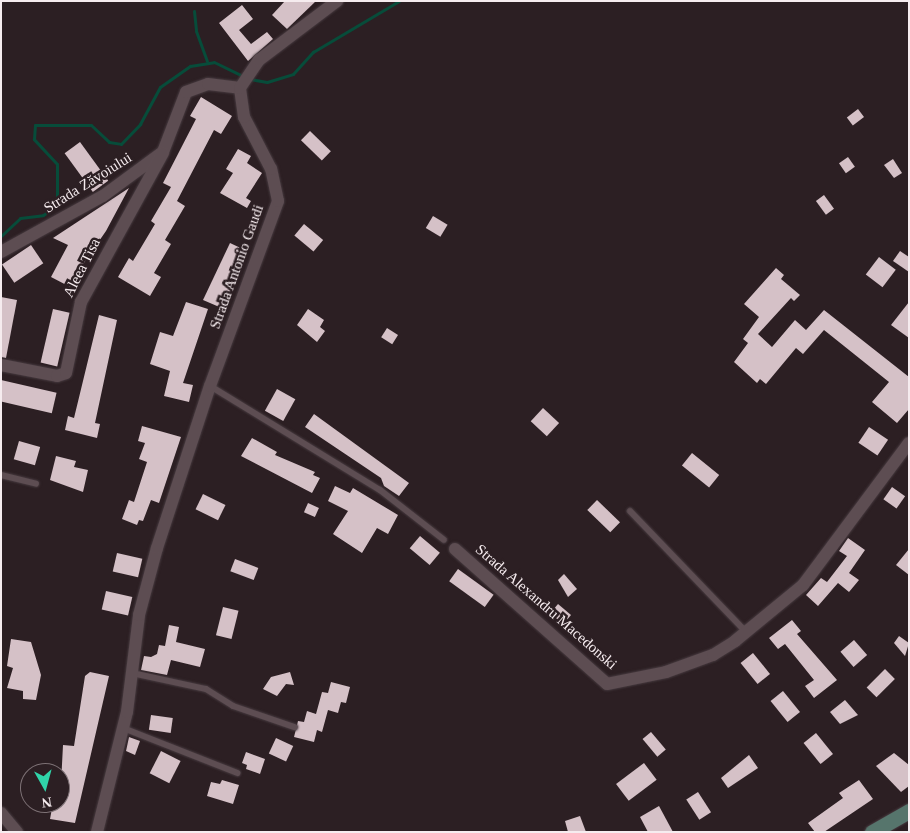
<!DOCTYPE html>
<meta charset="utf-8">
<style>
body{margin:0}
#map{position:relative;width:910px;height:833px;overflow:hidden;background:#2c1f23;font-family:Georgia,serif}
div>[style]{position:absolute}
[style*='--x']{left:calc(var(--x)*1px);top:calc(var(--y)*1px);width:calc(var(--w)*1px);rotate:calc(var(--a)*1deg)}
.stream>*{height:3px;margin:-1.5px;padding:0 1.5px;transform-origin:1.5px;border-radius:1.5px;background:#074c3a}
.building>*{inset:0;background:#d5c1c7;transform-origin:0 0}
.roads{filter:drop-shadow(0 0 1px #463a3f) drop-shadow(0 0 1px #463a3f)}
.lane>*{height:6px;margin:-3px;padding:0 3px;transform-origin:3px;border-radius:3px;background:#5d4d52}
.street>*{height:12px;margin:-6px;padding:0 6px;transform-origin:6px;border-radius:6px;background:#5d4d52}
.secondary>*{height:15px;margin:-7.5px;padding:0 7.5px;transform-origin:7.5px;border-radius:7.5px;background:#56756c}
span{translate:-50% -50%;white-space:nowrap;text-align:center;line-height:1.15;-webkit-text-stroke:5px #2c1f23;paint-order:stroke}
.street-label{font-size:15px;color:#f6ecef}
.frame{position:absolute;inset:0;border:2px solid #f6ecef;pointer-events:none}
.north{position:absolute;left:20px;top:763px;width:50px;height:50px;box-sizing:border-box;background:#2c1f23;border:1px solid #7d7175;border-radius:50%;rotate:173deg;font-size:14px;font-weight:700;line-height:20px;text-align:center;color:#f6ecef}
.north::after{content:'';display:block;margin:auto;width:18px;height:22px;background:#30d4a9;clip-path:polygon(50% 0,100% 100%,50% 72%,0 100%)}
</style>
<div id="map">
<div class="stream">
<i style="--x:194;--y:11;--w:20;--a:84"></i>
<i style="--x:196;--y:31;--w:32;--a:70"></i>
<i style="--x:250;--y:79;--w:17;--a:10"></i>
<i style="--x:267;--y:82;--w:27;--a:-17"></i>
<i style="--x:293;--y:74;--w:30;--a:-48"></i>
<i style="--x:313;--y:52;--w:100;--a:-30.7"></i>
<i style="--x:1;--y:236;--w:26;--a:-43"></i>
<i style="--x:20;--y:218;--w:23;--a:-7"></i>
<i style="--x:43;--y:215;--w:17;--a:-33"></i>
<i style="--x:57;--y:206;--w:42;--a:-90"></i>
<i style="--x:57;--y:164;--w:34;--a:-133"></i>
<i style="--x:34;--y:139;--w:14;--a:-86"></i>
<i style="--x:35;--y:125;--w:56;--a:0"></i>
<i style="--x:91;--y:125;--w:25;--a:43"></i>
<i style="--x:109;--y:142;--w:12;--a:9"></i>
<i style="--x:121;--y:144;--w:28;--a:-46"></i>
<i style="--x:140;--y:124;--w:42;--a:-61.6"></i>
<i style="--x:160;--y:87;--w:37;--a:-35"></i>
<i style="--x:190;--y:66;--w:24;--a:-9"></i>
<i style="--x:214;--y:62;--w:34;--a:26"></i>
</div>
<div class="building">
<i style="clip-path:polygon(285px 1px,316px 1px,287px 29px,272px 15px)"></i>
<i style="clip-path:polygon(242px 5px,253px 19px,239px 30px,251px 44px,267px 32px,273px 39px,248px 61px,219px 23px)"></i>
<i style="clip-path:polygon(201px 97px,232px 116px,221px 134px,214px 130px,177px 201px,185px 206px,165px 240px,171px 244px,154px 273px,161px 277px,150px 296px,118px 277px,129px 258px,133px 261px,155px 224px,151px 221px,171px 187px,163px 183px,196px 119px,190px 116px)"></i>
<i style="left:858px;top:109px;width:10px;height:14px;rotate:53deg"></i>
<i style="left:310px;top:131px;width:29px;height:13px;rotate:44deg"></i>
<i style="left:80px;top:142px;width:48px;height:19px;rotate:54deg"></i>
<i style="clip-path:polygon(238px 149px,251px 156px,247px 163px,262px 173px,246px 198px,251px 201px,247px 208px,220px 193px,233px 173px,226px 169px)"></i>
<i style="left:848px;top:157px;width:12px;height:11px;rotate:55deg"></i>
<i style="clip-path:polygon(893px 159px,902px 173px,894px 178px,884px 165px)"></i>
<i style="clip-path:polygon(129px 188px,106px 231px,79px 270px,85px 273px,76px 290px,51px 277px,68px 245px,53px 238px)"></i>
<i style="left:824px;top:195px;width:17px;height:10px;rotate:54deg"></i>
<i style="left:433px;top:216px;width:17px;height:14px;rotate:31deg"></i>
<i style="left:304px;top:224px;width:25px;height:15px;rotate:40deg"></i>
<i style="clip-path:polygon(230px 243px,247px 251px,224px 309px,203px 300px)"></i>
<i style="left:31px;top:245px;width:22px;height:35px;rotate:56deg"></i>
<i style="clip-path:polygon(900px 251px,909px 257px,909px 272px,893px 261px)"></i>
<i style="left:879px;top:257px;width:21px;height:22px;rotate:37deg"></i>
<i style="clip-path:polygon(776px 268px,784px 275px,781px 279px,800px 295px,794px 301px,791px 298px,758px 334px,772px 347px,795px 320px,806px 330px,824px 310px,909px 377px,909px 409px,897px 423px,872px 402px,889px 382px,824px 330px,803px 354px,796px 348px,766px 384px,760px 379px,757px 383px,734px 362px,748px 343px,743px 339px,759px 317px,744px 304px)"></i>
<i style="clip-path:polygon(1px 297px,17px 300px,6px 358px,1px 357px)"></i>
<i style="clip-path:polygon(186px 302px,208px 309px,183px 383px,193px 385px,189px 402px,164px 396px,170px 371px,150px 364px,160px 332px,173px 336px)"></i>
<i style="clip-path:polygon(909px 302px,909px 338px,891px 325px)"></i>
<i style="left:53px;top:309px;width:17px;height:55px;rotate:13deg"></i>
<i style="clip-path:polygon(308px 309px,324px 320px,320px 327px,325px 331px,317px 342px,297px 325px)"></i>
<i style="clip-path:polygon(99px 315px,117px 320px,95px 423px,100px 424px,97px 438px,65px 430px,68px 416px,74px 418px)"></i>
<i style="left:387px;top:328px;width:13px;height:11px;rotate:32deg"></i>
<i style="left:1px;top:380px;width:57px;height:21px;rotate:13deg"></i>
<i style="left:277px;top:389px;width:21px;height:25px;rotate:29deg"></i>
<i style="left:543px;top:408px;width:22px;height:18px;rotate:43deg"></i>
<i style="clip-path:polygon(314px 414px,409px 483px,399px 496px,384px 486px,381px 478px,305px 427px)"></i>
<i style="clip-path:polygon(142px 426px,181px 437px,159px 503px,151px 500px,143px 521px,139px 520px,137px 525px,122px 519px,129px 500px,134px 502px,147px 462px,139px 459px,145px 443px,138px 441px)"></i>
<i style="left:869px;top:427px;width:23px;height:19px;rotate:34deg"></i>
<i style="clip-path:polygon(252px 438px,277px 452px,275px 455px,315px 472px,313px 475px,320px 478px,312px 493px,241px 456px)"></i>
<i style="left:19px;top:441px;width:22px;height:19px;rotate:16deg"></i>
<i style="left:692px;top:453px;width:35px;height:16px;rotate:39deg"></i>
<i style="clip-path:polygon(56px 456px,76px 461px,74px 467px,88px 470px,83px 492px,50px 480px)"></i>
<i style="clip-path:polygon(335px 486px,350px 493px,353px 488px,398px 515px,388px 534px,377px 528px,362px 553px,333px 534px,348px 511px,328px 501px)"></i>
<i style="left:892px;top:487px;width:16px;height:15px;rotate:35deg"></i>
<i style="left:203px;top:494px;width:25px;height:17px;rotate:26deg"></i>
<i style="left:597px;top:500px;width:32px;height:14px;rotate:44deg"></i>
<i style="left:308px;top:503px;width:12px;height:10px;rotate:24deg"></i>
<i style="left:420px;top:536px;width:26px;height:16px;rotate:40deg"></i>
<i style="clip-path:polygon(848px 538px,865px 550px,849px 573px,859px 580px,849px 592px,838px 583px,818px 606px,806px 595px,821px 578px,827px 582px,847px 556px,839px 551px)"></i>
<i style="clip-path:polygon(909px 549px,909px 575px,896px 565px)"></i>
<i style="left:117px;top:553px;width:26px;height:19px;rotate:13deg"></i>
<i style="left:235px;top:559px;width:25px;height:13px;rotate:21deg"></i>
<i style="left:458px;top:569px;width:44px;height:15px;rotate:36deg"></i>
<i style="clip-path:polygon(564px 574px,577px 589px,568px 597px,558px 580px)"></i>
<i style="left:106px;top:591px;width:27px;height:19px;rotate:13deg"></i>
<i style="left:558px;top:604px;width:17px;height:16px;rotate:40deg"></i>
<i style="left:223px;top:607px;width:16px;height:29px;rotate:14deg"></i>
<i style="clip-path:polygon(792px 620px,801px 631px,797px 634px,837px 680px,814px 698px,805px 686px,814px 680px,785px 644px,778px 649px,769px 638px)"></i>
<i style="clip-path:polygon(169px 625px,179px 627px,176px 642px,205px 649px,200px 667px,171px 660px,167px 675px,141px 670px,144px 656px,151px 657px,157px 654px,159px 645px,165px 646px)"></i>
<i style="clip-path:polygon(899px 636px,909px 643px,905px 656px,894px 643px)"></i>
<i style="clip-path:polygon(11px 639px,31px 642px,41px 675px,36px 700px,23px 699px,23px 691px,7px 688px,13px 668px,7px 666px)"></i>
<i style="left:854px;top:640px;width:20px;height:18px;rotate:49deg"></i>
<i style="left:753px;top:653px;width:27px;height:16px;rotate:51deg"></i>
<i style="left:885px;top:669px;width:14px;height:26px;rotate:45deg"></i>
<i style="clip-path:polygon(90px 672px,109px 676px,75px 823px,50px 819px,53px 803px,60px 803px,63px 745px,74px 746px,85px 676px)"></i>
<i style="clip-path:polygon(290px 672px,294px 685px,286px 684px,277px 696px,263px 689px,271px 677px)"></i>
<i style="clip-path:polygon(331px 682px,350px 687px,346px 703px,341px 702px,338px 713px,328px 710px,322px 732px,317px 730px,314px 742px,294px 737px,298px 721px,304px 722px,307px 711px,316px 714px,322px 692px,328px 693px)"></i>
<i style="left:783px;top:691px;width:27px;height:16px;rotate:51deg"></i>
<i style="clip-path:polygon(845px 700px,858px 715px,840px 724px,830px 712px)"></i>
<i style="left:151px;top:715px;width:22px;height:15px;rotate:8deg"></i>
<i style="left:651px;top:732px;width:23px;height:11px;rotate:50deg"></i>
<i style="left:816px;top:733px;width:27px;height:16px;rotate:51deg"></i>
<i style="clip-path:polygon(129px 737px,140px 741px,135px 755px,126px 751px)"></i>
<i style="left:276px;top:738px;width:19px;height:17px;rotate:25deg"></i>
<i style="left:161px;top:751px;width:22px;height:25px;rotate:27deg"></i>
<i style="clip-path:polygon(246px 752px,265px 759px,260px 774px,246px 769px,247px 765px,242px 763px)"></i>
<i style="clip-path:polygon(894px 753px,909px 765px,909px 786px,901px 792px,876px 766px)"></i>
<i style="clip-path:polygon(749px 755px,758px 768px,728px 788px,721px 778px)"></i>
<i style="left:644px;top:763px;width:21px;height:35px;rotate:53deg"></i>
<i style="clip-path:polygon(222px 780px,239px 785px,233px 804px,207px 796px,211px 782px,220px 784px)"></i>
<i style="clip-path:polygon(859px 780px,873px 799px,824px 832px,815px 832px,808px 823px,843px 798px,839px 793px)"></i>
<i style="left:698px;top:792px;width:24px;height:14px;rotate:57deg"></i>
<i style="clip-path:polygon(659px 806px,673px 832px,648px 832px,640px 817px)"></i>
<i style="clip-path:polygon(580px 816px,586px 832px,568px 832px,565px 821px)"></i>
</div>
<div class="roads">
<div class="lane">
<i style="--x:210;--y:386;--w:199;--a:31.5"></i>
<i style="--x:380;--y:490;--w:81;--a:38"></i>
<i style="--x:1;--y:475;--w:36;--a:14"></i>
<i style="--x:630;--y:511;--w:168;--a:46.2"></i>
<i style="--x:132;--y:673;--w:76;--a:12.2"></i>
<i style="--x:206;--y:689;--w:32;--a:32"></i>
<i style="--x:233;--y:706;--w:65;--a:19"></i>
<i style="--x:123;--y:728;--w:123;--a:21.5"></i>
</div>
<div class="street">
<i style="--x:1;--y:252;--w:116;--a:-28.8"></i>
<i style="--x:103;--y:196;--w:74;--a:-36.3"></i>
<i style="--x:163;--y:152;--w:64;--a:-69"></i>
<i style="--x:186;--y:92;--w:23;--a:-20"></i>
<i style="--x:208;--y:84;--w:32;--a:7"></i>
<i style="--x:1;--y:365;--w:57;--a:11.1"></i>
<i style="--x:57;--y:376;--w:9;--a:-18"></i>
<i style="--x:66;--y:373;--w:73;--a:-78.1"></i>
<i style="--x:81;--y:302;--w:170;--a:-61.2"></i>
<i style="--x:455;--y:549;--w:203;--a:41.6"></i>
<i style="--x:607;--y:684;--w:60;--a:-11.5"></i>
<i style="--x:666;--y:672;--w:50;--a:-19.9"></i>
<i style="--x:713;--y:655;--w:26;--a:-32"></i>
<i style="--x:735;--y:641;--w:88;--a:-39.5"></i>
<i style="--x:803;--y:585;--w:177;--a:-53.3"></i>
<i style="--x:1;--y:813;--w:25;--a:50"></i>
<i style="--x:97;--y:832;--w:124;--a:-76"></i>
<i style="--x:127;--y:712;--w:98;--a:-82.9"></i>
<i style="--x:139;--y:615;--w:69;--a:-75"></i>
<i style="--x:157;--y:548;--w:170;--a:-71.9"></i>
<i style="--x:210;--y:386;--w:197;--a:-69.8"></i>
<i style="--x:278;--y:201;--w:33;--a:-102"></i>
<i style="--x:271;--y:169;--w:59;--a:-117.4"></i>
<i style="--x:244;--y:117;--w:29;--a:-98"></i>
<i style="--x:240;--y:88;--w:34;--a:-56"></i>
<i style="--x:259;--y:60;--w:98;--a:-37.1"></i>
</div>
<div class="secondary">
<i style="--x:872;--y:832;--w:43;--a:-29.6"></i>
</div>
</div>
<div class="street-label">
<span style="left:88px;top:183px;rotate:-32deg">Strada Zăvoiului</span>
<span style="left:237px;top:267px;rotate:-70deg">Strada Antonio Gaudi</span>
<span style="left:82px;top:268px;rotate:-63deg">Aleea Tisa</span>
<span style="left:546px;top:607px;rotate:41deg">Strada Alexandru Macedonski</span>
</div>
<div class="frame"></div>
<div class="north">N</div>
</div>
